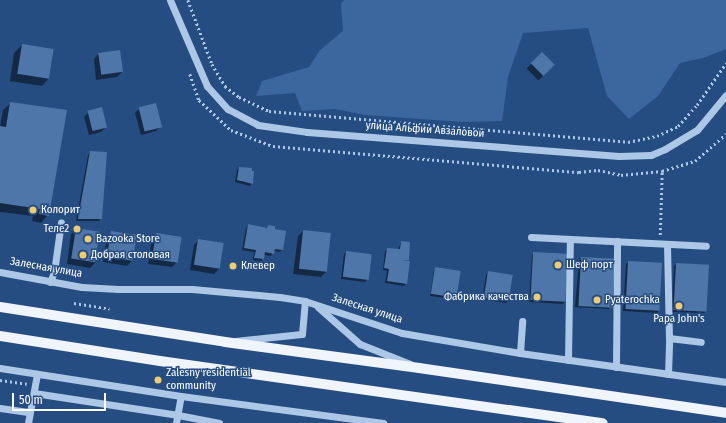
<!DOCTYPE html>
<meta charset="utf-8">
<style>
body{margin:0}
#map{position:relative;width:726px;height:423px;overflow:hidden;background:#264d81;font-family:"Fira Sans Condensed",sans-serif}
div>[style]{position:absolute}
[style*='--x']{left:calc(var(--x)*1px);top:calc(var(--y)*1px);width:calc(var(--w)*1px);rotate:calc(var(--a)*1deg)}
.green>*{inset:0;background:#3b669e}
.shadow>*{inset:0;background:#0007;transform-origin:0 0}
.building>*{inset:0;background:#4e76a9;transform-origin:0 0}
.path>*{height:2.5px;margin-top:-1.25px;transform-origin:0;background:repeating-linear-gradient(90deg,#adc7e6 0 2px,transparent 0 5px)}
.minor>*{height:7px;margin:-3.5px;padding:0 3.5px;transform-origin:3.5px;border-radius:3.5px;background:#adc7e6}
.major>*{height:10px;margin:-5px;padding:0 5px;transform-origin:5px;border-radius:5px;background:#eff4fd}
.dots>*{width:11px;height:11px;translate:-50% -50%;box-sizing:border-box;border:2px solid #264d81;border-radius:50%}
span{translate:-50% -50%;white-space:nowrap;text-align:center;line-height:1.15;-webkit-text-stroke:3px #264d81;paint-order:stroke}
.street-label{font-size:11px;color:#fff}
.poi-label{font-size:11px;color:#fff}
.left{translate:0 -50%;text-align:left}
.right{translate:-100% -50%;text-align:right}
.scale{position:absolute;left:12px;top:393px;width:94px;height:18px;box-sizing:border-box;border:2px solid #fff;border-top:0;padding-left:5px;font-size:12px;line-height:14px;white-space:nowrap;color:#fff;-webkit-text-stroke:3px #264d81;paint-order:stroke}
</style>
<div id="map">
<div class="green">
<i style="clip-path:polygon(345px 0,726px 0,726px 49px,703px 58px,680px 63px,658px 96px,629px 119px,607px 96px,588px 28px,523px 33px,508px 77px,502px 121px,462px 122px,365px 115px,335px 109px,302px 111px,295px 93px,256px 96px,262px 81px,309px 67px,320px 50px,343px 31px,341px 3px)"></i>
</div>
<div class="shadow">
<i style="clip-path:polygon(22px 45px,49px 78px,42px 86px,10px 81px,14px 53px)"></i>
<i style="left:542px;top:53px;width:17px;height:22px;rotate:45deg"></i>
<i style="clip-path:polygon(98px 54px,122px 72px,117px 77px,96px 80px,94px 59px)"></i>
<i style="clip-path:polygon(11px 103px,48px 215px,41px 223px,32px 221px,33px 216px,0 212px,0 127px,3px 110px)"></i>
<i style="clip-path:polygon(140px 108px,161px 126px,156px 131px,141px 135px,135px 113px)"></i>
<i style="clip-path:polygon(89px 112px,106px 127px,101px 132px,89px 135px,84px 117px)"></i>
<i style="clip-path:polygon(90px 153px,101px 218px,99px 221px,76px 221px,88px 155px)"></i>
<i style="clip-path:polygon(239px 168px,252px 183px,250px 186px,235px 182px,237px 170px)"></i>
<i style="clip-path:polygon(248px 225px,265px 229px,268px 226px,273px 230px,285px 232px,282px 250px,280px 252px,274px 251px,271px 256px,264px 255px,261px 261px,253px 260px,254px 252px,242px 250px,246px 228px)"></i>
<i style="clip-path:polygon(76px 229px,95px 263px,90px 268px,67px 264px,71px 234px)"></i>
<i style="clip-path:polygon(303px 231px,326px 272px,321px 277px,293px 274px,298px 236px)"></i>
<i style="clip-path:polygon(112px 232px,132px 261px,127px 266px,103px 262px,107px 237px)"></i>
<i style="clip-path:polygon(156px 234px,177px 262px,172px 267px,148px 264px,152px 239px)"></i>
<i style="clip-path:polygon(199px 240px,219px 269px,214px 274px,190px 270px,194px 245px)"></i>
<i style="clip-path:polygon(401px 242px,408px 259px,406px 261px,406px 284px,404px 286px,385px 283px,387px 271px,383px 270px,385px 251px,388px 249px,398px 250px)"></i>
<i style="clip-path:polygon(346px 252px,367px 280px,365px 282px,341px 279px,344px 254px)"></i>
<i style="clip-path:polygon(534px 253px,565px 301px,563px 304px,529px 302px,532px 255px)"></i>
<i style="clip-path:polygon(581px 258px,614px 260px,611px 307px,609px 309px,575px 307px,579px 260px)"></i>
<i style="clip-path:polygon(628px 262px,659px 310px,657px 313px,623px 311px,626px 264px)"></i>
<i style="clip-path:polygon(676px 264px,708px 266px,706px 311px,704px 313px,672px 312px,674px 266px)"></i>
<i style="clip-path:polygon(436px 268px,456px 297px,454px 299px,430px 296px,434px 270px)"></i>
<i style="clip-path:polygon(488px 272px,509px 301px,506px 303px,482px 300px,486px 275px)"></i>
</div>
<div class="building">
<i style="left:22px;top:44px;width:32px;height:30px;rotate:9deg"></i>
<i style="left:120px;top:50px;width:22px;height:22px;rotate:82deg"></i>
<i style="left:542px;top:52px;width:18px;height:16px;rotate:45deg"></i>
<i style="clip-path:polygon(10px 102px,67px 110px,49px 216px,39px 214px,40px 209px,0 203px,0 126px,6px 127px)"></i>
<i style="left:156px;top:103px;width:25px;height:18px;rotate:76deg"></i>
<i style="left:102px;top:107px;width:21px;height:15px;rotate:76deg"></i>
<i style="clip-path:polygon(90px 151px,107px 152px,102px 219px,78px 219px)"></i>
<i style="clip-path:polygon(239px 167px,252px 168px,252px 171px,254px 171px,253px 184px,237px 180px)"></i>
<i style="clip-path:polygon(248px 224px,267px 228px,268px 225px,275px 226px,275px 229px,286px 231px,283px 250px,275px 249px,274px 254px,265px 252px,264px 259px,254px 258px,256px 250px,244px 248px)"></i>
<i style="left:76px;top:228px;width:24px;height:31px;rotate:9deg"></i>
<i style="left:303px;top:230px;width:28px;height:39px;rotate:6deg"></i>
<i style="left:111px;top:231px;width:26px;height:26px;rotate:9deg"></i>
<i style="left:156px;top:233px;width:26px;height:26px;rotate:9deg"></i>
<i style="left:198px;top:239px;width:26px;height:26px;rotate:9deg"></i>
<i style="clip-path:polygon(401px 241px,410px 242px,409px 260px,403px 260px,410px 261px,407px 284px,387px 281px,389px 269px,384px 268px,387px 248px,400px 249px)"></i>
<i style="left:346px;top:251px;width:26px;height:26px;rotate:7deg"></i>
<i style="left:533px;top:252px;width:35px;height:48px;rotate:3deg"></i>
<i style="left:581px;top:257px;width:34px;height:49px;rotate:3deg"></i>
<i style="left:628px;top:261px;width:34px;height:48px;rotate:3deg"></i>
<i style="left:676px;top:263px;width:33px;height:47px;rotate:3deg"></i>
<i style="left:435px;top:267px;width:26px;height:27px;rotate:9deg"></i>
<i style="left:488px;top:271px;width:25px;height:27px;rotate:9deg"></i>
</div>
<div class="path">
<i style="--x:188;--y:0;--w:68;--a:69.4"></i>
<i style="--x:212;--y:64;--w:26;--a:59"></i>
<i style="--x:225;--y:86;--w:18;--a:38"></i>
<i style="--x:239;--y:97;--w:33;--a:25"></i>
<i style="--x:269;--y:111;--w:360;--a:4.9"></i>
<i style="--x:628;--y:142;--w:30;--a:-12"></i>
<i style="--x:657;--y:136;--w:23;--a:-25"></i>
<i style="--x:678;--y:126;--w:28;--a:-48"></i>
<i style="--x:697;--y:105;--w:51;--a:-55.4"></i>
<i style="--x:190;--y:74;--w:28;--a:71"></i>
<i style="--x:199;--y:100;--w:44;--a:43.2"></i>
<i style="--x:231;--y:130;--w:45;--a:20.9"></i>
<i style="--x:273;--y:146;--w:307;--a:4.9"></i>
<i style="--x:579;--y:172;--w:19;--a:-6"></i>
<i style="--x:598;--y:170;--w:24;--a:12"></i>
<i style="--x:621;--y:175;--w:41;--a:-5.6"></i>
<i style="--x:662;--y:171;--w:34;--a:-17"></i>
<i style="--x:695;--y:161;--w:41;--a:-41.1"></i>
<i style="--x:660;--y:235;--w:64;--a:-88.2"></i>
<i style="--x:74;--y:303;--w:36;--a:9"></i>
<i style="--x:0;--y:380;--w:27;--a:8"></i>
</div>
<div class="minor">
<i style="--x:170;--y:0;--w:94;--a:66.7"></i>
<i style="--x:207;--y:86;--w:31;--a:48"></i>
<i style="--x:228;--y:109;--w:34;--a:28"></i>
<i style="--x:258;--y:125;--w:49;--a:8.1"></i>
<i style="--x:307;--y:132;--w:313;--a:4.4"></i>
<i style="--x:619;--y:156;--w:32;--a:-2"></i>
<i style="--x:651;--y:155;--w:15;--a:-23"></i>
<i style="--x:665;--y:149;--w:37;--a:-31"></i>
<i style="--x:697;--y:130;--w:45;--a:-50.4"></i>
<i style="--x:531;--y:237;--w:175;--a:2.9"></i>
<i style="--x:667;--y:244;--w:94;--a:88.8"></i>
<i style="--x:0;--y:272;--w:83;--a:10.4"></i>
<i style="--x:82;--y:287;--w:36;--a:3"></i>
<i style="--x:118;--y:289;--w:74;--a:0"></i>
<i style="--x:192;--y:289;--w:88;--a:5.2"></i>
<i style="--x:280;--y:297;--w:25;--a:9"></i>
<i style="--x:305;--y:301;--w:102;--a:18.3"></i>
<i style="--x:402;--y:333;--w:120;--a:9.6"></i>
<i style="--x:520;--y:353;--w:208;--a:8"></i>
<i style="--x:50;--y:282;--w:11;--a:-68"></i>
<i style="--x:54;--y:272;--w:50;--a:-82"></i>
<i style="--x:318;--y:307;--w:56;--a:41.4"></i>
<i style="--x:360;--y:344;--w:54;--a:21.8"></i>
<i style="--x:235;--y:341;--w:67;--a:-6"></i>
<i style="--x:302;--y:334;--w:33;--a:-85"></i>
<i style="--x:520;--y:353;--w:32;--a:-86"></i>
<i style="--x:568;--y:360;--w:121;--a:-89.1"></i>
<i style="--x:616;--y:367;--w:126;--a:-89.5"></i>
<i style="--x:0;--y:368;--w:183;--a:8.8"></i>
<i style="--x:181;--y:396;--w:204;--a:7.6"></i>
<i style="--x:668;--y:374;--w:36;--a:-88"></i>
<i style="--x:669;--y:338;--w:32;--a:7"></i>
<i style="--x:34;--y:393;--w:146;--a:8.7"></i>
<i style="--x:178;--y:415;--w:42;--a:11"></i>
<i style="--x:0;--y:408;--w:30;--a:8"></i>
<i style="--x:28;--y:423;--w:50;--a:-79.6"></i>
<i style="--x:176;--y:423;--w:27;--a:-80"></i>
</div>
<div class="major">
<i style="--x:0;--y:307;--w:228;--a:8.8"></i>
<i style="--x:225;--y:342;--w:196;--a:7.6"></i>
<i style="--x:419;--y:368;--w:310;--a:8.3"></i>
<i style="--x:0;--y:336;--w:162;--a:8.9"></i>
<i style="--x:160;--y:361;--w:447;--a:8"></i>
</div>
<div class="dots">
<i style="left:33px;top:210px;background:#efcc73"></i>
<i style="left:77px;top:229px;background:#efcc73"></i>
<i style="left:88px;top:239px;background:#efcc73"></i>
<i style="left:83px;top:255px;background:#efcc73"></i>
<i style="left:558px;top:265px;background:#efcc73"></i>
<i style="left:233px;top:266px;background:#efcc73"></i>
<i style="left:537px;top:297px;background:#efcc73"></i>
<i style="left:597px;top:300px;background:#efcc73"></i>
<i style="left:679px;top:306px;background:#efcc73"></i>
<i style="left:158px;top:380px;background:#efcc73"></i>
</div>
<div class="street-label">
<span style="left:425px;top:130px;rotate:4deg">улица Альфии Авзаловой</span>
<span style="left:46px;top:268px;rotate:10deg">Залесная улица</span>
<span style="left:367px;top:309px;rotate:18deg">Залесная улица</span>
</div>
<div class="poi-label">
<span class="left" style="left:41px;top:210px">Колорит</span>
<span class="right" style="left:69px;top:229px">Теле2</span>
<span class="left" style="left:96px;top:239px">Bazooka Store</span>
<span class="left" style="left:91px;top:255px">Добрая столовая</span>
<span class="left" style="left:566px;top:265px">Шеф порт</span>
<span class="left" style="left:241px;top:266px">Клевер</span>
<span class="right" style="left:529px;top:297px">Фабрика качества</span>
<span class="left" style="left:605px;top:300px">Pyaterochka</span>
<span style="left:679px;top:319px">Papa John's</span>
<span class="left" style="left:166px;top:380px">Zalesny residential<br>community</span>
</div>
<div class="scale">50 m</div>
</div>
